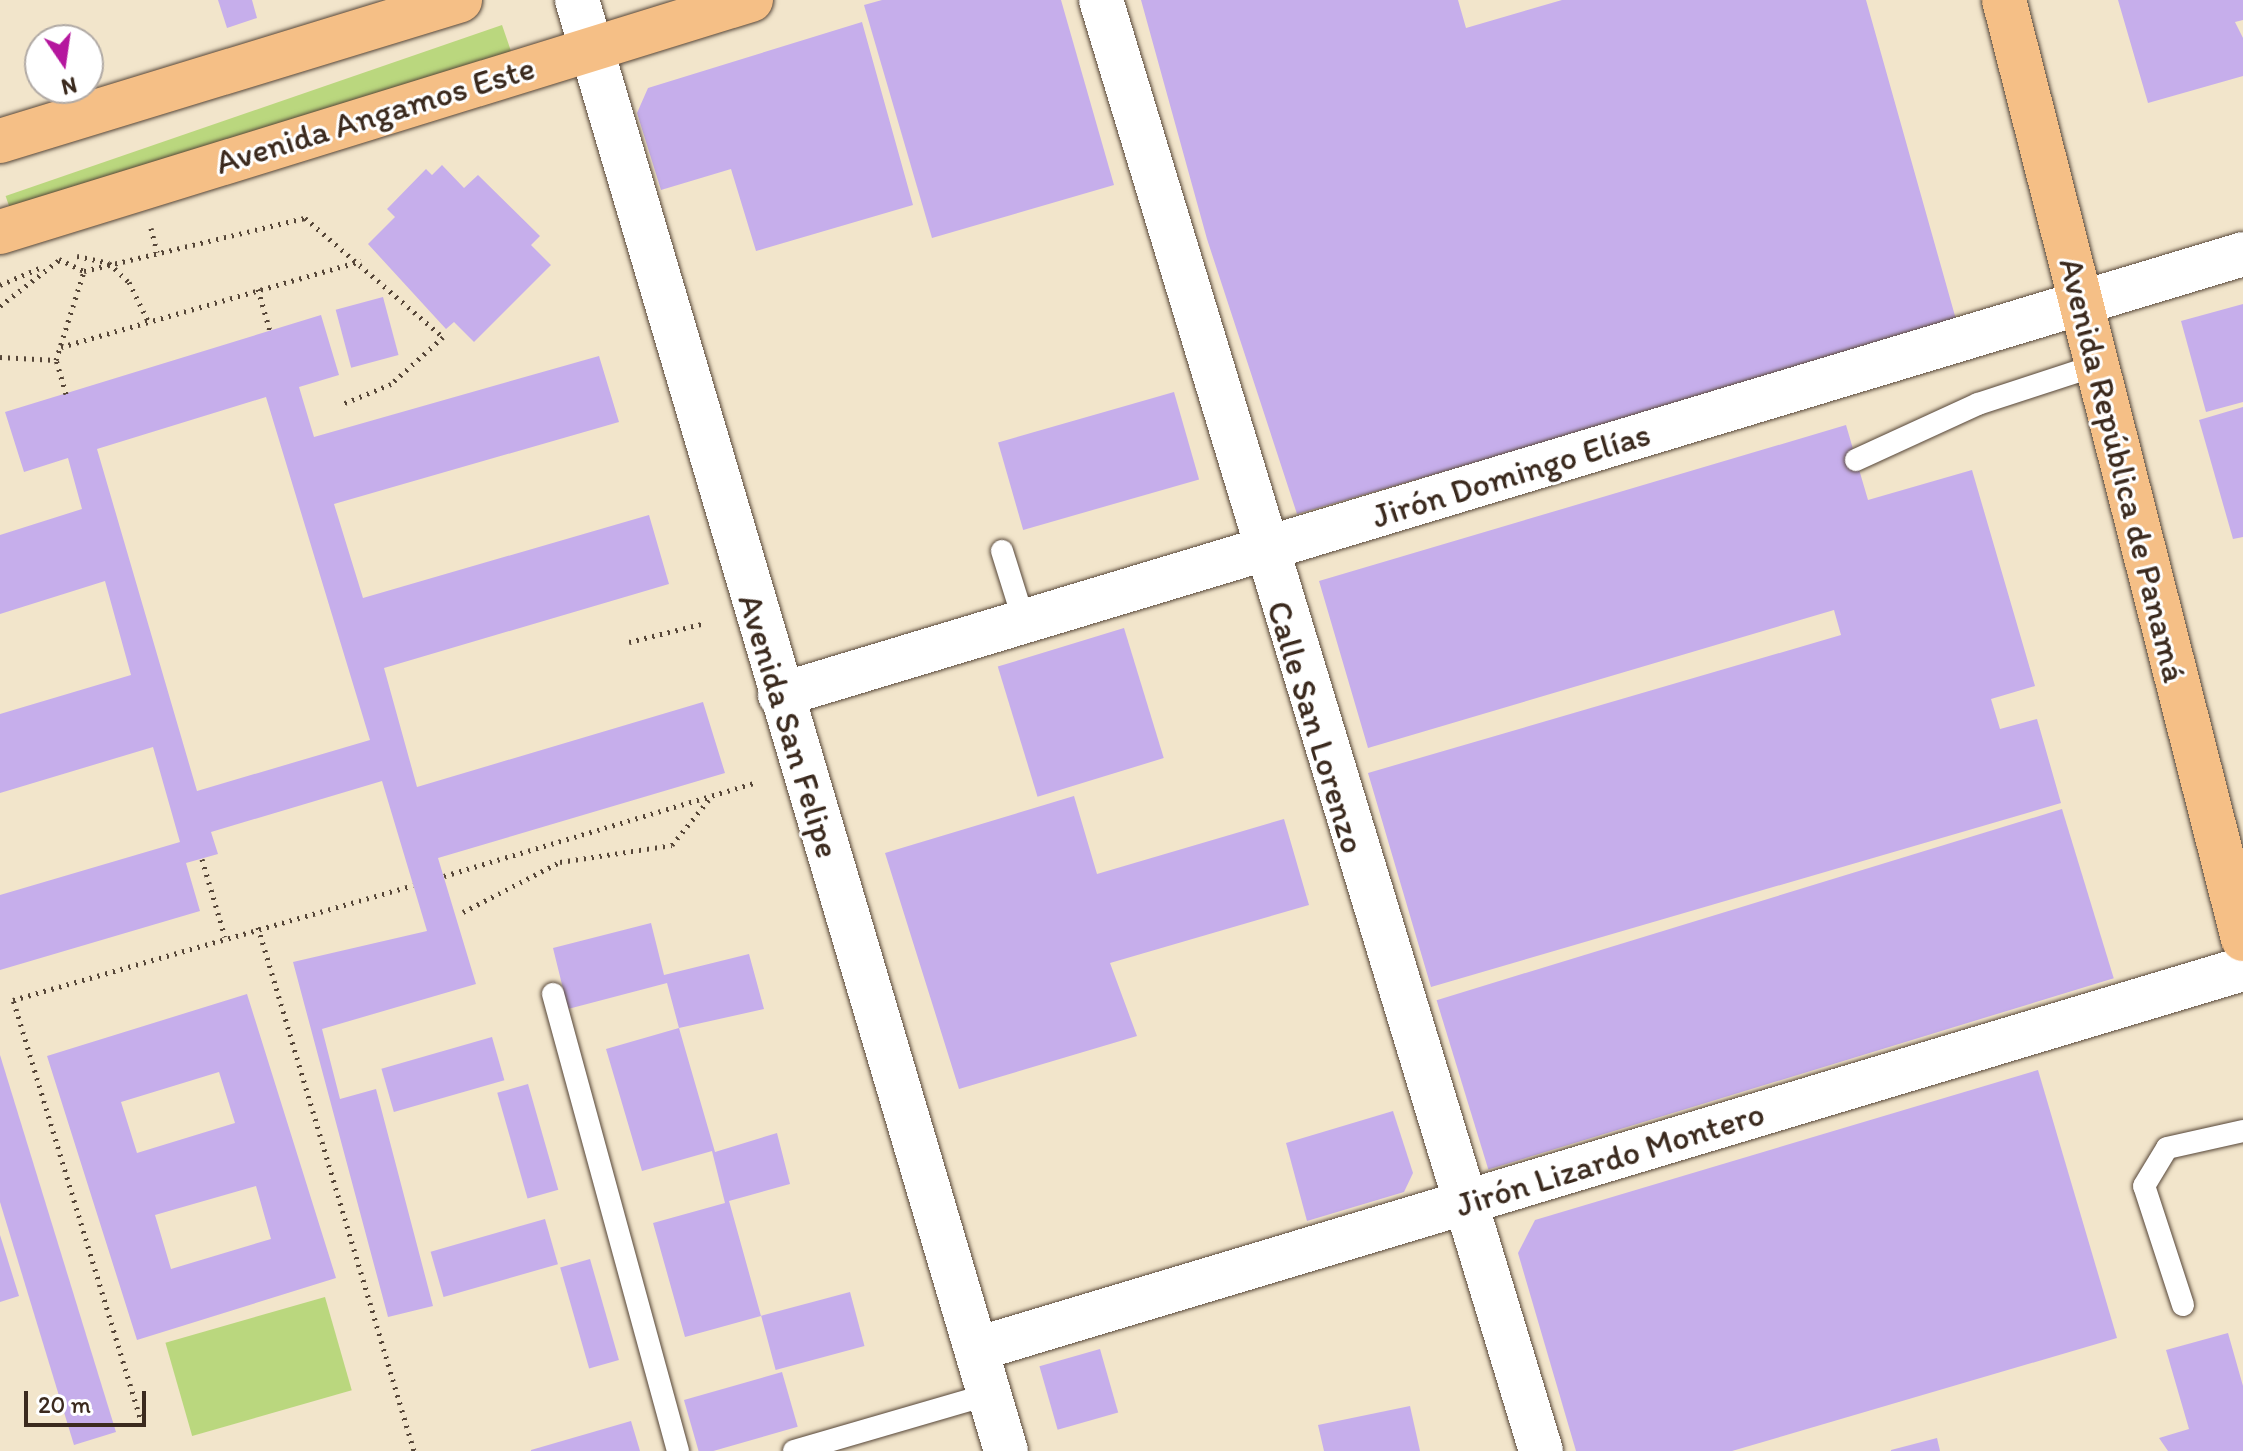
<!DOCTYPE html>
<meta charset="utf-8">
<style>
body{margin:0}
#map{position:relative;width:2243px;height:1451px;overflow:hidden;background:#f2e5cb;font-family:Itim,sans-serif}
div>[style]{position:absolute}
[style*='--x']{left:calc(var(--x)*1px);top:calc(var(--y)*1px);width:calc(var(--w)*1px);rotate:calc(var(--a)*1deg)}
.green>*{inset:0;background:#bad77e;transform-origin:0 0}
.building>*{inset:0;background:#c6aeeb;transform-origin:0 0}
.path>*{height:5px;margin-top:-2.5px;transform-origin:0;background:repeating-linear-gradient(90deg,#564638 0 2px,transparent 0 8px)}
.roads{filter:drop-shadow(0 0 2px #564638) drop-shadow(0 0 2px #564638)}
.service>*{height:22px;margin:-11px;padding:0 11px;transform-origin:11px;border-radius:11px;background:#fff}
.minor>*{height:44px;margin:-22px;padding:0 22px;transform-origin:22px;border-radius:22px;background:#fff}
.tertiary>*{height:44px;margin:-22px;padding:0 22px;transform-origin:22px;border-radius:22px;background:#fff}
.primary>*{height:44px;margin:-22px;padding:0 22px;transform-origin:22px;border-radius:22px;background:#f5bf86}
span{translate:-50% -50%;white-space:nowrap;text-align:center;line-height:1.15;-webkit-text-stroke:6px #fff;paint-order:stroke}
.street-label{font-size:34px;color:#3b2a1e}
.north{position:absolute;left:24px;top:24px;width:80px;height:80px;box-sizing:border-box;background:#fff;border:2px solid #b1aaa5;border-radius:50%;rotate:167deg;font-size:22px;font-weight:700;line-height:32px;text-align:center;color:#3b2a1e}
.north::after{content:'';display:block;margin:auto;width:28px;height:36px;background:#b5179e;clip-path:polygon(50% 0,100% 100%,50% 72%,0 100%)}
.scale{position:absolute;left:24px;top:1391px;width:122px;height:36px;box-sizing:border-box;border:4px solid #3b2a1e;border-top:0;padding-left:10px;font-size:24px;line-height:28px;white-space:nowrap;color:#3b2a1e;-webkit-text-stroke:6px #fff;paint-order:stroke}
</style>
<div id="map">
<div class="green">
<i style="left:502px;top:25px;width:28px;height:525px;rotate:71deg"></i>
<i style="left:325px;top:1297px;width:97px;height:166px;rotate:74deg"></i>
</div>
<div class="building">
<i style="clip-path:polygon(218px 0,252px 0,257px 18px,227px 28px)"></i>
<i style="clip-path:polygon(882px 0,1061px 0,1114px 185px,932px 238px,864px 5px)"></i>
<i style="clip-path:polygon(1141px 0,1458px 0,1466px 28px,1562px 0,1866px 0,1957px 323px,1297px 514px,1207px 239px)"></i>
<i style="clip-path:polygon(2118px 0,2243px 0,2243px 20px,2235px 22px,2243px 38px,2243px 76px,2148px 103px)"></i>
<i style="clip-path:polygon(862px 22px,913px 205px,756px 251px,731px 169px,661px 190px,637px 113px,648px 88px)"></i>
<i style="clip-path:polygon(442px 165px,464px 188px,478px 175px,540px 236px,531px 245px,551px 265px,474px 342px,454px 322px,446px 329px,368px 244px,395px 217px,387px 209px,426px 169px,432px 175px)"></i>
<i style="left:383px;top:297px;width:60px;height:49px;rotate:75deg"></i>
<i style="clip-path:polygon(2243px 304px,2243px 402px,2206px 412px,2181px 321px)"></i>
<i style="clip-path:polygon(evenodd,321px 315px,339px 375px,299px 387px,314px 437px,599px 356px,619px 422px,334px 504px,363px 598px,649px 515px,669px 584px,384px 668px,417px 787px,703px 702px,725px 773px,438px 858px,476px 984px,322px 1029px,340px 1099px,376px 1089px,433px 1306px,388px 1317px,293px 962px,427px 931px,382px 781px,211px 832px,218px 854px,186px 863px,200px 911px,0 970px,0 895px,180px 842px,153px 747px,0 793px,0 714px,131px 675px,105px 581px,0 614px,0 535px,82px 509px,68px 458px,24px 472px,5px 412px,321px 315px,266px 397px,370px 740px,197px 791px,97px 449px,266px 397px)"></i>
<i style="left:1174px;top:392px;width:91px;height:183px;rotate:74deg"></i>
<i style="clip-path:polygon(2243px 407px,2243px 537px,2233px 539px,2199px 420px)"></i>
<i style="clip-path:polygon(1846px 425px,1868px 500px,1972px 470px,2035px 686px,1991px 699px,2000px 729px,2037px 719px,2061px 803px,1431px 987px,1368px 773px,1841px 635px,1834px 610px,1368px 748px,1319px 581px)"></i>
<i style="left:1124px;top:628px;width:136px;height:132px;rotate:73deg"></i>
<i style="clip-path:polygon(1074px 796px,1097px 874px,1284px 819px,1309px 905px,1110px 963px,1137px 1036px,959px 1089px,885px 853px)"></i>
<i style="left:2062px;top:809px;width:177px;height:654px;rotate:73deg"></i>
<i style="clip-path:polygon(651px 923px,664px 975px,749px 954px,764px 1009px,679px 1028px,667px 983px,568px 1009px,553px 948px)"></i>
<i style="clip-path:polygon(evenodd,247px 994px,336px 1278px,137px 1340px,47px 1056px,247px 994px,219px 1072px,235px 1123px,137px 1153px,121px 1102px,219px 1072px,247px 994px,256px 1186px,271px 1239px,171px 1269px,155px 1215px,256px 1186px)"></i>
<i style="clip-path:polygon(679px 1028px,715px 1152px,777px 1133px,790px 1184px,729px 1201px,761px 1316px,685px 1337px,653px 1223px,725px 1203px,712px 1151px,642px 1171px,606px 1049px)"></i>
<i style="left:492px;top:1037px;width:45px;height:115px;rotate:74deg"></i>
<i style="clip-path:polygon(0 1055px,116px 1432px,74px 1445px,0 1202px)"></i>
<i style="clip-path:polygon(2038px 1070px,2117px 1338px,1732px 1451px,1576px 1451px,1518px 1253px,1535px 1220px)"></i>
<i style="left:528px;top:1084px;width:110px;height:32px;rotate:74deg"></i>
<i style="clip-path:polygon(1393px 1111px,1413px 1173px,1404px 1192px,1307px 1221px,1286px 1143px)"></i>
<i style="left:545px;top:1219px;width:47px;height:119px;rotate:74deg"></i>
<i style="clip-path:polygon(0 1235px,19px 1296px,0 1302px)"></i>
<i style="left:590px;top:1259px;width:105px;height:31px;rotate:74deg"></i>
<i style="left:850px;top:1292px;width:56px;height:92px;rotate:75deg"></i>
<i style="clip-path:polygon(2228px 1333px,2243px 1386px,2243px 1451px,2168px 1451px,2159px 1438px,2189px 1429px,2166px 1350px)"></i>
<i style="left:1100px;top:1349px;width:66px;height:63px;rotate:74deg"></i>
<i style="left:782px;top:1372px;width:57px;height:102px;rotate:74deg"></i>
<i style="clip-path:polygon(1410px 1406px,1420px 1451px,1324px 1451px,1318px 1425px)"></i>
<i style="clip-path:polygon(631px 1421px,640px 1451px,531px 1451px,531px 1450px)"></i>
<i style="clip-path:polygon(1937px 1438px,1940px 1451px,1891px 1451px,1891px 1450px)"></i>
</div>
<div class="path">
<i style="--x:151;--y:228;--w:25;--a:76"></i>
<i style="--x:77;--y:256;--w:33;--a:12"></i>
<i style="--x:109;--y:263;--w:28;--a:44"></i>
<i style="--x:129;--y:282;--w:43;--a:64"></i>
<i style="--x:59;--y:259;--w:28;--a:26"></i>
<i style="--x:84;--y:271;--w:227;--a:-13.5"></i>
<i style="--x:305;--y:218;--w:182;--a:40.8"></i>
<i style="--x:443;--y:337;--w:70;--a:137.9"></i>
<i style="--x:391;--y:384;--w:55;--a:157.6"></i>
<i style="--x:0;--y:285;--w:46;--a:-23.2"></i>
<i style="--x:258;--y:289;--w:44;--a:74.1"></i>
<i style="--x:0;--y:306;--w:75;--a:-37.9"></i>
<i style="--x:61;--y:347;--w:312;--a:-16"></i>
<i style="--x:0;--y:357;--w:56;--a:3.1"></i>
<i style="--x:66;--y:394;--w:35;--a:-106"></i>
<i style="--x:56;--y:360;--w:93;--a:-72.5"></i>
<i style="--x:629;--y:642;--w:78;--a:-14"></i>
<i style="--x:202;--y:859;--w:81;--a:73.6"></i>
<i style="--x:444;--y:876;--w:324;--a:-16.7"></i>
<i style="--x:463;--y:912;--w:109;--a:-27.3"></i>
<i style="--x:560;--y:862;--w:113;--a:-8.6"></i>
<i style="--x:672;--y:845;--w:62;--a:-50.9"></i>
<i style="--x:258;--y:927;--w:547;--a:73.42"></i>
<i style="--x:142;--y:1424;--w:443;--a:-106.9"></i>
<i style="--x:13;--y:1000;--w:416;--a:-16"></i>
</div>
<div class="roads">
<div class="service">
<i style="--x:1856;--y:460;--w:134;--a:-24.7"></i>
<i style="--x:1978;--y:404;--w:125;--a:-18.1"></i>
<i style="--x:1002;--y:551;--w:73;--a:72.6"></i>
<i style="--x:553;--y:994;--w:474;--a:74.7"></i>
<i style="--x:2183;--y:1305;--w:125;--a:-108.1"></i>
<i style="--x:2144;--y:1186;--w:44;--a:-58.8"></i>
<i style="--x:2167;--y:1148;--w:78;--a:-12.6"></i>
<i style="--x:794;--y:1451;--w:204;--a:-16.2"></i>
</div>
<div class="minor">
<i style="--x:1101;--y:0;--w:1516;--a:73.13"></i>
<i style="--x:780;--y:695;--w:1528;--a:-16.77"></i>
<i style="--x:977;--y:1349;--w:1322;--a:-16.71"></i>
</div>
<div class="tertiary">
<i style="--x:577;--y:0;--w:1513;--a:73.53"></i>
</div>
<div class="primary">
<i style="--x:2004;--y:0;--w:969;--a:75.72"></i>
<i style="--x:0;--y:141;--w:481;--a:-17"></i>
<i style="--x:0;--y:232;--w:786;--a:-17.17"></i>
</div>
</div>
<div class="street-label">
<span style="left:375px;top:115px;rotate:-17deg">Avenida Angamos Este</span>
<span style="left:2123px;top:470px;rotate:76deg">Avenida República de Panamá</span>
<span style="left:1511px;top:475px;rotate:-17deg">Jirón Domingo Elías</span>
<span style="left:789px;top:726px;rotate:73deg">Avenida San Felipe</span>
<span style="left:1316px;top:727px;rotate:73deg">Calle San Lorenzo</span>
<span style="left:1610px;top:1159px;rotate:-17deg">Jirón Lizardo Montero</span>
</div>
<div class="north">N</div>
<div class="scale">20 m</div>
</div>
